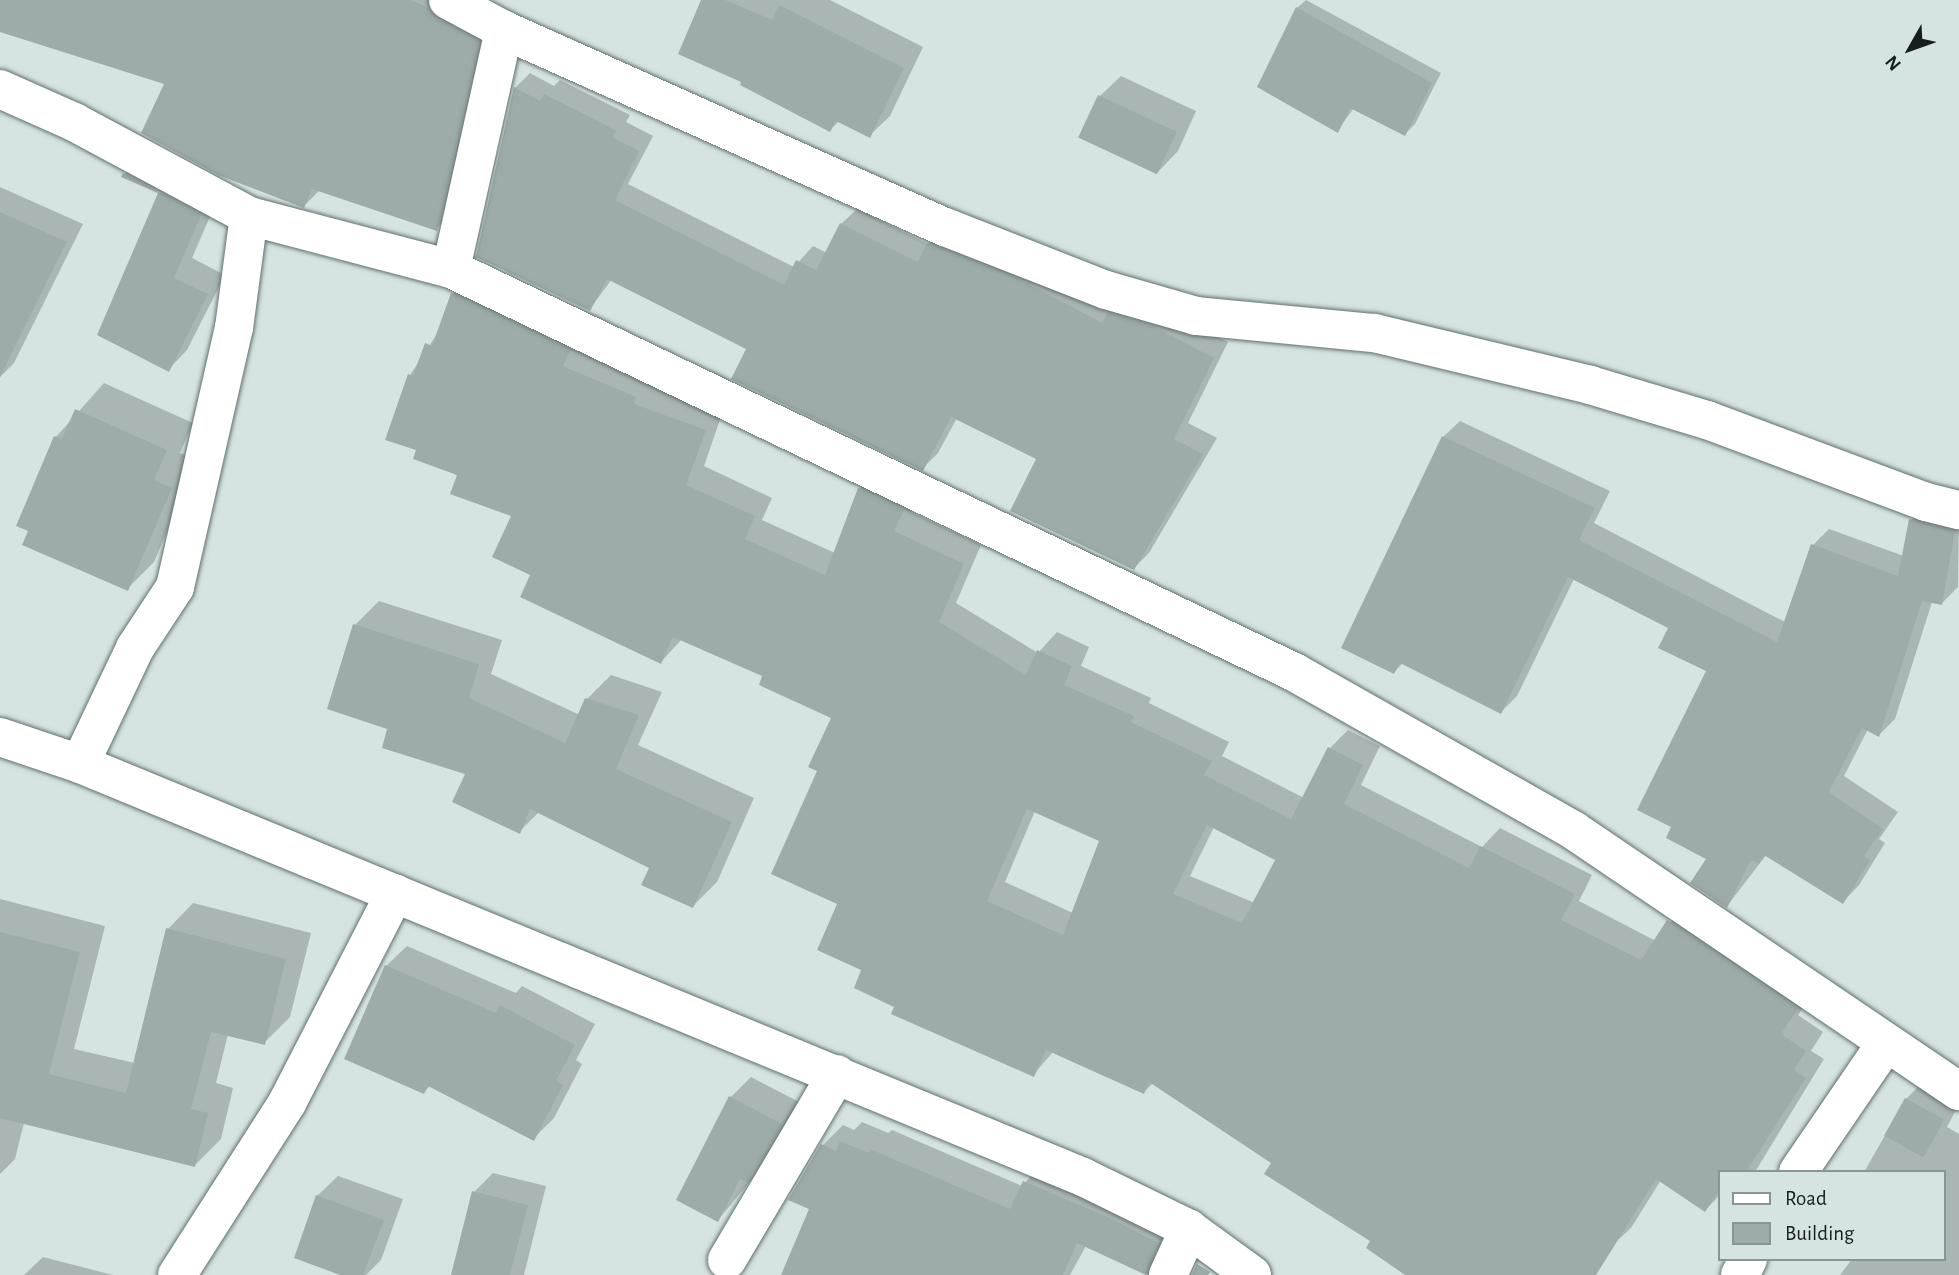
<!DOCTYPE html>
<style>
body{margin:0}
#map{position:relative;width:1959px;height:1275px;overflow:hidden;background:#d5e4e2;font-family:"Alegreya Sans",sans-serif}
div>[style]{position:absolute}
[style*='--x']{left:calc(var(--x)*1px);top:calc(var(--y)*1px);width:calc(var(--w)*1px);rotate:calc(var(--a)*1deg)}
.shadow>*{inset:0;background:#0003}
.building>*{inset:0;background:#9dacaa;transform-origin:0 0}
.roads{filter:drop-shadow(0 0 2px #616f6d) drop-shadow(0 0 2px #616f6d)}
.minor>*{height:38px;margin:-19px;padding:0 19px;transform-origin:19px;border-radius:19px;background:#fff}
.secondary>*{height:38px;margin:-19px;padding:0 19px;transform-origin:19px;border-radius:19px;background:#fff}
span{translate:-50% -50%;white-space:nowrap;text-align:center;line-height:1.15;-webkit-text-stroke:7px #d5e4e2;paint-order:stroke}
.legend{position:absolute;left:1718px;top:1170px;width:228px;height:91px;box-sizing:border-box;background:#d5e4e2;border:2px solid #899594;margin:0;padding:9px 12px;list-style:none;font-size:21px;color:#181e1e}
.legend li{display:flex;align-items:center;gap:14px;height:35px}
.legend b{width:35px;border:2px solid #899594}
.north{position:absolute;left:1875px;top:14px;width:70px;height:70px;-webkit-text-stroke:5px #d5e4e2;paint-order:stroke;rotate:230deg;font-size:19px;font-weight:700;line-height:28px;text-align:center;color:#181e1e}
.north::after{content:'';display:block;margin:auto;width:24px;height:32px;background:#181e1e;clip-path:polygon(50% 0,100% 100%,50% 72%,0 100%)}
</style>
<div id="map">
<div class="shadow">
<i style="clip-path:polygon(71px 0,449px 0,494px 26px,452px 214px,436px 229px,320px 190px,304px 206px)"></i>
<i style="clip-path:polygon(703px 0,830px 0,923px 47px,890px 116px,869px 136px,839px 121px,830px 130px,744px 81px)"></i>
<i style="clip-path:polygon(1306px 0,1441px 73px,1415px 124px,1405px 134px,1354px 108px,1337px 131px,1297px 8px)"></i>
<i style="clip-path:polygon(530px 73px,554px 86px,560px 80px,630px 115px,626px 122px,653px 136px,628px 184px,794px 267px,813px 246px,827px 253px,841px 224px,857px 209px,928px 244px,944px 229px,1168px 311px,1228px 342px,1188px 423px,1217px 438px,1149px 553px,1134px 568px,1038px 458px,957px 418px,938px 453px,923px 468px,749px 348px,612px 279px,590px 309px,515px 88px)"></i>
<i style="clip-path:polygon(1121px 76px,1196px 111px,1178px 151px,1158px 172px,1100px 96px)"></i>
<i style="clip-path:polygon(143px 155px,219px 196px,192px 258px,225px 275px,187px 350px,168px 370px,100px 334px,160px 192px,123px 176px)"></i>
<i style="clip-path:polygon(0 187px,83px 224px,14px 363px,0 377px)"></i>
<i style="clip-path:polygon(evenodd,471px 276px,723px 411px,704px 466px,772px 498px,762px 520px,835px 553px,859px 489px,878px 470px,921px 491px,911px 512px,981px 545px,956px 603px,1038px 653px,1057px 632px,1089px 647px,1081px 666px,1151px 698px,1149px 703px,1229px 742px,1222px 756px,1304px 798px,1330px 748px,1348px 730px,1380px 746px,1361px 785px,1482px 847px,1500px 828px,1592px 875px,1579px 901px,1656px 941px,1687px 903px,1815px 990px,1798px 1015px,1823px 1032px,1811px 1051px,1824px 1059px,1755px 1172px,1719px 1172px,1719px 1196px,1705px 1210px,1661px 1180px,1631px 1228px,1580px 1275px,1444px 1275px,1153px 1083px,1144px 1092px,1054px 1051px,1033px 1075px,896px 1006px,864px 969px,839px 903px,819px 770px,833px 717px,765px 675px,682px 639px,661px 662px,532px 574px,513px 515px,419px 449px,410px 375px,439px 331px,453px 294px,471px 276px,1035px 811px,1102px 840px,1073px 913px,1005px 882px,1035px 811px,471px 276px,1214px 827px,1277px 859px,1255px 903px,1190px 876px,1214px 827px)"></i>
<i style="clip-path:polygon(104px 383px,193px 423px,180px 453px,198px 460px,154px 562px,127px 589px,56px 437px)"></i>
<i style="clip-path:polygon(1460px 421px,1610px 491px,1594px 523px,1785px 622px,1813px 545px,1829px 529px,1904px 556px,1911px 520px,1927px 504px,1959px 512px,1958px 587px,1941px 604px,1932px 602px,1895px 719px,1879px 735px,1868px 729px,1844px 776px,1898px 812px,1879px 839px,1885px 843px,1859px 885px,1843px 902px,1767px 854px,1727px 906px,1708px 858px,1674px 826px,1708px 671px,1670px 627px,1574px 579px,1517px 696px,1501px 712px,1403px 663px,1394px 672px,1443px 437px)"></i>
<i style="clip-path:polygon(379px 601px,502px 640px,491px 674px,580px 715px,587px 699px,611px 675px,662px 692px,638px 745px,754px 798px,717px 882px,693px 906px,652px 868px,539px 812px,519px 832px,467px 773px,390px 728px,355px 625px)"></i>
<i style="clip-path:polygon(0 899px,105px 926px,74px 1049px,135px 1063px,168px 929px,193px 903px,311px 933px,290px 1017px,264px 1043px,228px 1034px,216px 1083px,233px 1088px,221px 1139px,195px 1165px,24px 1123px,15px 1159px,0 1174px)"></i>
<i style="clip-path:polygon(407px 946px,516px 993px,522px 986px,595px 1024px,576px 1060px,582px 1064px,554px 1118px,534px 1138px,431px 1085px,424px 1092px,386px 966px)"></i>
<i style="clip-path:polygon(751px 1077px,801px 1103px,768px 1160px,718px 1220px,731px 1097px)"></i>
<i style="clip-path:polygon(1925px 1080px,1959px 1104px,1947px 1127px,1959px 1134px,1959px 1275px,1840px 1275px,1852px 1259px,1943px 1259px,1943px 1172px,1864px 1172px,1906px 1099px)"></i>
<i style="clip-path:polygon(862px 1122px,888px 1133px,892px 1130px,1022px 1186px,1044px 1162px,1177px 1223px,1167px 1257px,1149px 1275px,1086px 1246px,1070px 1275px,795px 1275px,811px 1208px,790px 1199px,823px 1145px,843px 1125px,854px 1130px)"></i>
<i style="clip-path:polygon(493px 1173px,546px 1186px,524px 1275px,453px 1275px,474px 1192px)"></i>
<i style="clip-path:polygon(338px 1176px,403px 1199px,381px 1260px,366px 1275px,345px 1275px,317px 1196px)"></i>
<i style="clip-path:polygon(43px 1257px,113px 1275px,24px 1275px)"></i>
</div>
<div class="building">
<i style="clip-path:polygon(0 0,411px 0,428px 8px,438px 19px,479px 41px,437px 231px,312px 189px,304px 208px,218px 175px,141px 133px,164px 84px,0 32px)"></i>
<i style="clip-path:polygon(701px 0,725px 0,772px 20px,779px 5px,904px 68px,870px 138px,836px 121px,830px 132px,740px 85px,741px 82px,678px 54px)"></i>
<i style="clip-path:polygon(1296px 7px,1432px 83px,1405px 136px,1350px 108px,1338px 133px,1257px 87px)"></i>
<i style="clip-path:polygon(514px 87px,540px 101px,544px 94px,617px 131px,612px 137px,639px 151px,615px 200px,784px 285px,796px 260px,816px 270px,840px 223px,918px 262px,927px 243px,1019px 279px,1102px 323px,1108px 313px,1152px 326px,1214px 358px,1174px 439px,1203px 454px,1134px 570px,1010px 511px,1036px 459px,951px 417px,923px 471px,731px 379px,746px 349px,607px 279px,590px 311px,476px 257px)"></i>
<i style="left:1098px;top:95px;width:87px;height:47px;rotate:25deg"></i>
<i style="clip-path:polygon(123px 173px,201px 215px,174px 278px,208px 294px,169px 372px,97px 335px,158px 193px,121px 177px)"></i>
<i style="clip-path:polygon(0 212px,67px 242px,0 377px)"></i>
<i style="clip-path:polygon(evenodd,451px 293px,571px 350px,563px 366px,636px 397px,634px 404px,706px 430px,686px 485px,755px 516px,745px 539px,825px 575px,858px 488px,904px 510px,894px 531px,964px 564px,939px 622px,1026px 675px,1037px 650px,1072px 666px,1064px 685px,1134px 716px,1131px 722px,1212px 761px,1204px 775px,1291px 819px,1328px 747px,1363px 765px,1344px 804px,1469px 868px,1480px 846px,1575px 894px,1561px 920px,1641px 960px,1667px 920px,1798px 1009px,1781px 1034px,1806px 1051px,1794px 1070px,1806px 1078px,1746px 1172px,1719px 1172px,1719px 1191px,1705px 1212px,1656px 1179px,1596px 1275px,1405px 1275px,1366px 1248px,1370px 1241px,1264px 1174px,1271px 1163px,1149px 1082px,1144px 1094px,1046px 1050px,1034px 1077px,891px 1014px,894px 1007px,854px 988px,861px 970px,817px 950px,837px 904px,771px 874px,817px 771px,808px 767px,831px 718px,759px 685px,762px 676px,673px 637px,661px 664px,520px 597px,530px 575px,492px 557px,511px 516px,450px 494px,457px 475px,413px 459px,416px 450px,385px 440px,408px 374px,413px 376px,425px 343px,432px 346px,451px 293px,1027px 809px,1099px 841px,1063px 935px,987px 901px,1027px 809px,451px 293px,1207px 825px,1275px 860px,1242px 923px,1173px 894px,1207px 825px)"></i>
<i style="clip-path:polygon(75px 409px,167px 450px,154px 480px,172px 488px,128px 591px,22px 545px,28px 531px,16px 526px,54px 436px,62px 439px)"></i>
<i style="clip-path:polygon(1442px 436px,1595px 508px,1579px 540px,1777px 642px,1811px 544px,1898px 576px,1909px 519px,1955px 531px,1942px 605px,1922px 601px,1879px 737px,1862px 728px,1829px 792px,1883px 829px,1864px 856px,1870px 860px,1843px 904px,1764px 855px,1759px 864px,1751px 860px,1727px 908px,1690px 883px,1706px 859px,1666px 838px,1671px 827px,1637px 810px,1706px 671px,1658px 648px,1668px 628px,1568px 577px,1501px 714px,1400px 663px,1394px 674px,1341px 648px)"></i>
<i style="clip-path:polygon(353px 624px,479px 664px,469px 698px,565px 743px,585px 698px,639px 715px,616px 769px,732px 822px,693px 908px,641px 885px,649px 868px,530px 809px,520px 834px,452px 802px,465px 774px,382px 748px,387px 729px,327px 709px)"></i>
<i style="clip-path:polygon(166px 928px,286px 959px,265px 1045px,211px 1032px,191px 1109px,208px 1113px,195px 1167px,0 1118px,0 932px,80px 952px,49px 1074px,126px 1093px)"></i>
<i style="clip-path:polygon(385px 965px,496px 1013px,500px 1005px,575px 1045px,556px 1081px,563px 1085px,534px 1141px,428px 1086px,424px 1094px,344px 1059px)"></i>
<i style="clip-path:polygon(729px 1096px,782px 1124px,747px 1182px,740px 1179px,718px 1222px,676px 1200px)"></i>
<i style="left:1905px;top:1098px;width:45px;height:43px;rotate:29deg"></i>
<i style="clip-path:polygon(840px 1141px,869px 1153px,870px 1149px,1010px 1209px,1023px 1181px,1110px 1218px,1158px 1243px,1146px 1275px,1077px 1243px,1063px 1275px,781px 1275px,809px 1209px,788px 1200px,821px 1144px,836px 1151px)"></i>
<i style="clip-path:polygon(472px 1191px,528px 1205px,510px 1275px,451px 1275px)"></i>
<i style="clip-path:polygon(316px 1195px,384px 1220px,363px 1275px,340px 1275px,294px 1258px)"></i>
<i style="clip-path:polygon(1197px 1264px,1210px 1272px,1208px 1275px,1192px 1275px)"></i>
</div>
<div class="roads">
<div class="minor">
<i style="--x:448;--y:0;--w:64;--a:28.2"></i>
<i style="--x:504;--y:30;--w:483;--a:24.1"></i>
<i style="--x:945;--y:227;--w:173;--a:21.4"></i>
<i style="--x:1106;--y:290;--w:94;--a:16.1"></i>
<i style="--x:1196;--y:316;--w:179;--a:5.5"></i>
<i style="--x:1374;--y:333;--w:222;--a:13.5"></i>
<i style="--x:1590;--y:385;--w:122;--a:16.7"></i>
<i style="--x:1707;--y:420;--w:234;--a:20.5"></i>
<i style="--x:1926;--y:502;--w:34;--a:14"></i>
<i style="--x:0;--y:89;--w:81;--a:24"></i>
<i style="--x:74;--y:122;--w:199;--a:28.2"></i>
<i style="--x:249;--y:216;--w:209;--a:14.7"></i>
<i style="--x:451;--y:269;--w:934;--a:25.55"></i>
<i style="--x:1294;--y:672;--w:321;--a:29.5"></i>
<i style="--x:1573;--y:830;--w:466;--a:34.1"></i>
<i style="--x:451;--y:269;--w:245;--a:-77.5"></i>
<i style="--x:80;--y:764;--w:128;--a:-64.6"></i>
<i style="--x:135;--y:648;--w:73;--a:-56.7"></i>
<i style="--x:175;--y:587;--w:266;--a:-77.2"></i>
<i style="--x:234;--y:328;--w:113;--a:-82.4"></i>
<i style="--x:1798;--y:1172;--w:156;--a:-55.7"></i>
<i style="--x:727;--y:1260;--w:216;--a:-59.4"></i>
<i style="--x:177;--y:1275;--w:204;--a:-57.4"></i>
<i style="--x:287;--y:1103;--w:236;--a:-62.8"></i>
<i style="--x:1168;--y:1275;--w:51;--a:-65.5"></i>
<i style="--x:1740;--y:1275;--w:18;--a:-63"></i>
</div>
<div class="secondary">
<i style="--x:0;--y:737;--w:84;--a:18.6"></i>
<i style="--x:80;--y:764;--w:1085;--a:22.38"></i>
<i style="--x:1083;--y:1177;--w:118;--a:26.1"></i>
<i style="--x:1189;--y:1229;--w:78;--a:36.1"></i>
</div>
</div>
<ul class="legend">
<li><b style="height:9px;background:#fff"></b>Road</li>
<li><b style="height:19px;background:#9dacaa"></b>Building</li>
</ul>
<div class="north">N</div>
</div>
